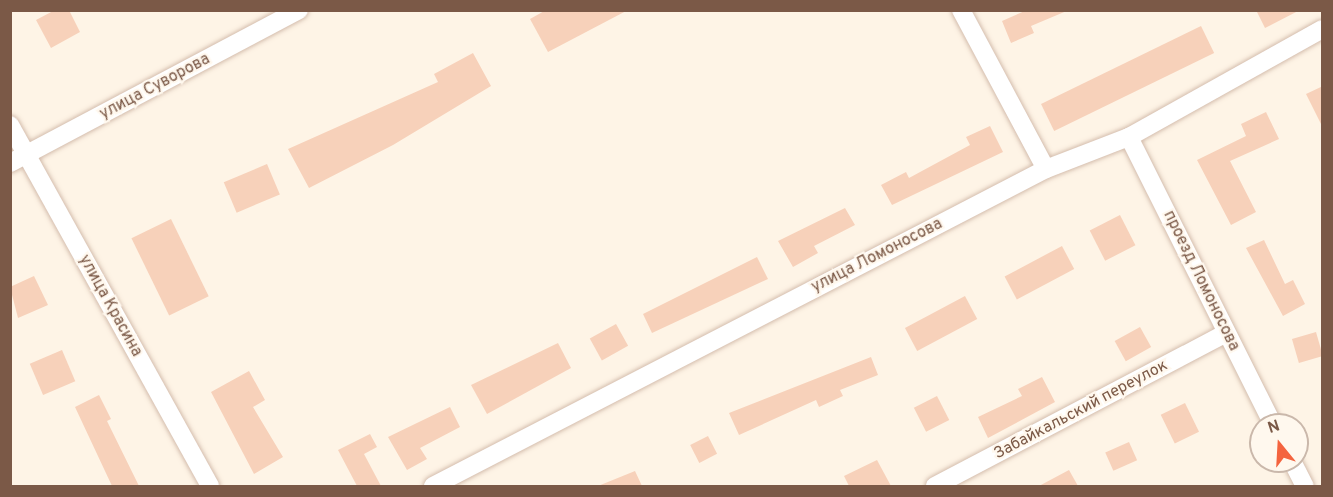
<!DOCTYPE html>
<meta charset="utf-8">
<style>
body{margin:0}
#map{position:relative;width:1333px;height:497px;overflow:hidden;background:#fef4e6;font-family:Overpass,sans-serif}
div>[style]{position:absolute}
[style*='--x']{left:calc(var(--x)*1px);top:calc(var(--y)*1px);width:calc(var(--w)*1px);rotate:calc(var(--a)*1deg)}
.building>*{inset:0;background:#f7d1ba;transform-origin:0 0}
.roads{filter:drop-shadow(0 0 2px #d4bdad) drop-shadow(0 0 2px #d4bdad)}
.minor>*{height:18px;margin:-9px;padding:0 9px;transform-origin:9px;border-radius:9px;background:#fff}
span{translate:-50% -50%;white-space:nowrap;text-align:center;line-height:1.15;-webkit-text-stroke:4.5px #fff8ee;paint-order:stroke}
.street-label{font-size:16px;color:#7b5947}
.frame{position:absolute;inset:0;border:12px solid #7b5947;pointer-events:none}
.north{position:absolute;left:1249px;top:413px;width:60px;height:60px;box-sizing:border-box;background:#fff8ee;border:2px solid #cab8ab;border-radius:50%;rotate:342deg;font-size:16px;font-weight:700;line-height:24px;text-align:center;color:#7b5947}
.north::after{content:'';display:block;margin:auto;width:21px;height:27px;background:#f4643f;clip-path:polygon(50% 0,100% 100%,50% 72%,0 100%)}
</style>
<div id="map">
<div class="building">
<i style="clip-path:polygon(55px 10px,69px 10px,80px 32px,51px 48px,36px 20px)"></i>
<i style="clip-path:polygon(546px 10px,628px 10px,548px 52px,530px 19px)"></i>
<i style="clip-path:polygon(1027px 10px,1069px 10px,1031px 26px,1034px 33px,1011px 43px,1002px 21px)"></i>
<i style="clip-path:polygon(1256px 10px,1300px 10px,1265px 28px)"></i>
<i style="left:1201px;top:26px;width:30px;height:178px;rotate:64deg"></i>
<i style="clip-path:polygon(473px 53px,491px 86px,393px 145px,309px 188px,288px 149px,438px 82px,434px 74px)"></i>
<i style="clip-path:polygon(1323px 86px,1323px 128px,1306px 94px)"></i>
<i style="clip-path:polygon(1266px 112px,1279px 139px,1230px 161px,1256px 212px,1231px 225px,1197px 160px,1246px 136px,1241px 124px)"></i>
<i style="clip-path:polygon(990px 126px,1003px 152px,892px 205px,881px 185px,906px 172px,909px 178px,970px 145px,966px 137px)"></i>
<i style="left:267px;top:164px;width:33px;height:47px;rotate:67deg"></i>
<i style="clip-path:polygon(845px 208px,855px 225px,814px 246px,818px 253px,793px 267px,778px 241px)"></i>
<i style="left:1120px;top:215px;width:34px;height:34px;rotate:63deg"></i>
<i style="left:171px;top:219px;width:86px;height:44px;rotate:64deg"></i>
<i style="clip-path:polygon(1264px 240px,1285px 284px,1293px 280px,1305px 304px,1283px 316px,1246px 248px)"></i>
<i style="left:1062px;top:246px;width:26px;height:65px;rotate:62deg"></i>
<i style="clip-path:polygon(757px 257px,768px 279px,652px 333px,643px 314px)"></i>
<i style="clip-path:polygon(34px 276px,48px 305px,18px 318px,10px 287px)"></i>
<i style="left:965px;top:296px;width:26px;height:68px;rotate:62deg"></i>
<i style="left:616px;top:324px;width:25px;height:30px;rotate:61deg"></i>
<i style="left:1140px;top:327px;width:23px;height:29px;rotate:61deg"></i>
<i style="left:1316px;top:332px;width:25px;height:25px;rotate:74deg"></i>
<i style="clip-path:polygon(558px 343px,571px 368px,487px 414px,471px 385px)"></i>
<i style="left:62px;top:350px;width:34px;height:35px;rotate:67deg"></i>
<i style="clip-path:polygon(871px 357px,878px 375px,840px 390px,843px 396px,819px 407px,816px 400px,739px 435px,729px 413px)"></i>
<i style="clip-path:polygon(249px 371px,265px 400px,253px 407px,283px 457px,254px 474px,211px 392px)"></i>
<i style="clip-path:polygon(1042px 377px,1055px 402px,988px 438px,978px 417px,1022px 396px,1018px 389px)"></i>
<i style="clip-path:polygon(99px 395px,111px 419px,107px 421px,139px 486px,112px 486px,75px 407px)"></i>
<i style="left:937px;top:396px;width:27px;height:26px;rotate:63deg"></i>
<i style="left:1185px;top:403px;width:32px;height:27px;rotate:64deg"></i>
<i style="clip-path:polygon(450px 407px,460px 427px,420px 448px,427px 459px,407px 470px,388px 437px)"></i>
<i style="clip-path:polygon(370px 434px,377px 447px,364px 454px,381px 486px,357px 486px,338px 450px)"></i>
<i style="left:708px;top:436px;width:20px;height:20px;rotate:63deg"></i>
<i style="left:1129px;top:442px;width:20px;height:26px;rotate:66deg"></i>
<i style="clip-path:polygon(877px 460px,891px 486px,849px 486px,844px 476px)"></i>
<i style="clip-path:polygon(1069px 470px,1078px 486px,1039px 486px)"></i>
<i style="clip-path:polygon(635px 471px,642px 486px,598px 486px)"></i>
</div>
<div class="roads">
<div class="minor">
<i style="--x:961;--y:10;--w:180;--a:61.9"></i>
<i style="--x:10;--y:125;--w:413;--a:61"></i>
<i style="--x:1129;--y:137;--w:322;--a:63.4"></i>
<i style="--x:10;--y:163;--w:327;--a:-27.9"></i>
<i style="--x:1292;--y:461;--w:28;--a:63"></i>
<i style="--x:433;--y:486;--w:690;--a:-27.34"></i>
<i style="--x:1046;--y:169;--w:89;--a:-21.1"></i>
<i style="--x:1129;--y:137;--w:221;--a:-29.2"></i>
<i style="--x:935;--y:486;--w:329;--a:-27.7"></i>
</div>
</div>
<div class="street-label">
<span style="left:155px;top:87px;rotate:-28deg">улица Суворова</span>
<span style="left:877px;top:256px;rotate:-27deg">улица Ломоносова</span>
<span style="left:1201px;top:281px;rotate:64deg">проезд Ломоносова</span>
<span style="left:110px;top:306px;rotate:61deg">улица Красина</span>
<span style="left:1081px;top:410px;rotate:-28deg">Забайкальский переулок</span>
</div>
<div class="frame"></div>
<div class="north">N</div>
</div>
